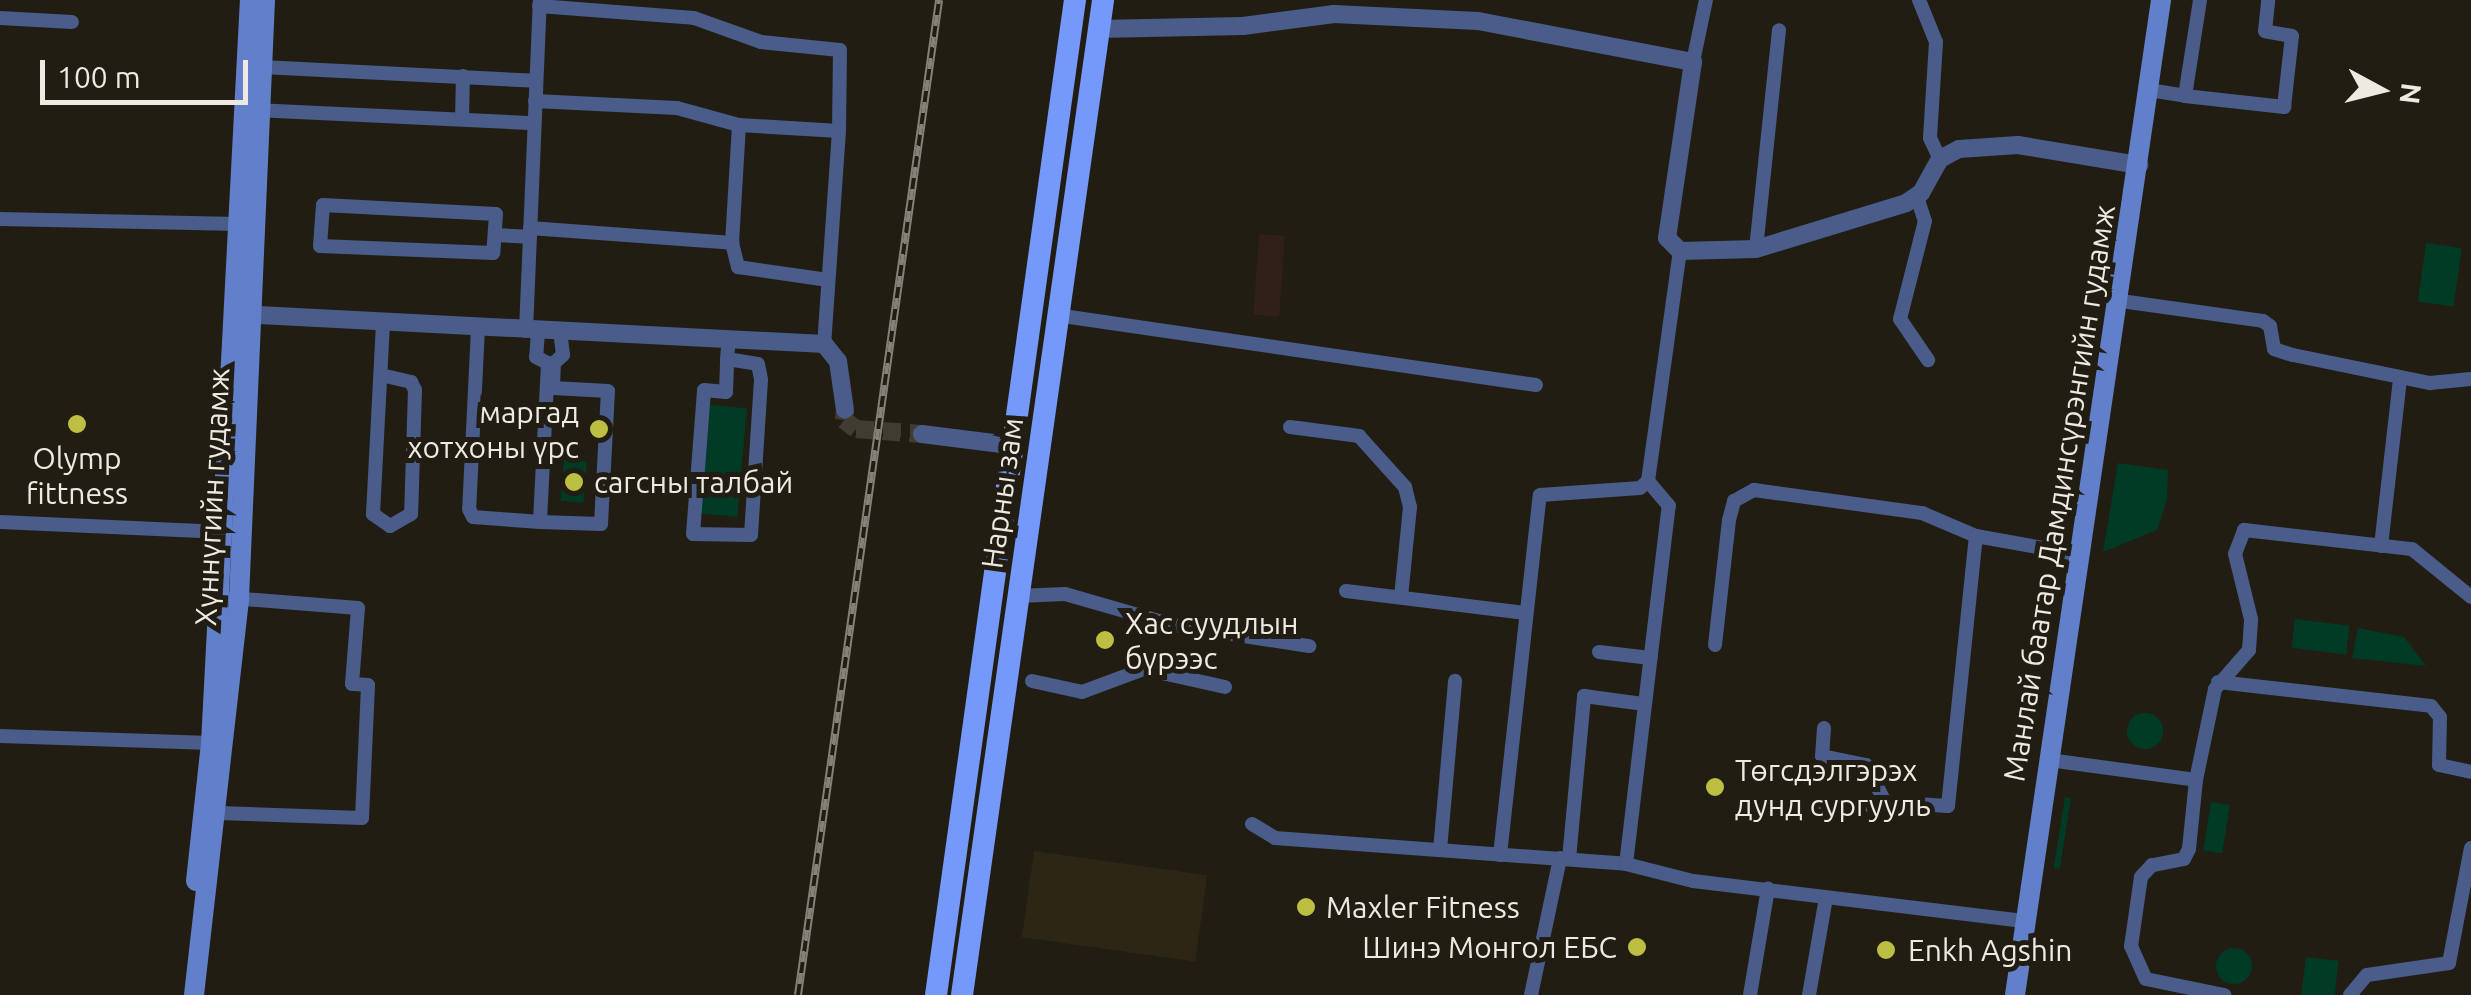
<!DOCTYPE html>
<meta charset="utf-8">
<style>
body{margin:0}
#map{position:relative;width:2471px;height:995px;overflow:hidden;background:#211d12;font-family:Ubuntu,sans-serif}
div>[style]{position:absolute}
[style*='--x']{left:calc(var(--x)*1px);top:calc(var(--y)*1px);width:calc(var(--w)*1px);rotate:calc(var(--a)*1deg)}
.built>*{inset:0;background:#2d2615;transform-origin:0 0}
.industrial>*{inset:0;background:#311f1a;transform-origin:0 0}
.green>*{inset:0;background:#003b26;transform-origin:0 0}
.round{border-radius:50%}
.tertiary-tunnel>*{height:18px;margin-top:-9px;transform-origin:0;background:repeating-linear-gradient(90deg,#403c31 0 18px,transparent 0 27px)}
.minor>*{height:14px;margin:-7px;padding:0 7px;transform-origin:7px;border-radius:7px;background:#495c8a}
.tertiary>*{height:18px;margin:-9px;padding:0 9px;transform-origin:9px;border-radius:9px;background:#495c8a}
.secondary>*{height:20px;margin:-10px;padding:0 10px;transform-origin:10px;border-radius:10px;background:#627fc9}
.primary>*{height:22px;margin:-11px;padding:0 11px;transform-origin:11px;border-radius:11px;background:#7499fa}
.rail>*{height:8px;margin-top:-4px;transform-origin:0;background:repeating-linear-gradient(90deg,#211d12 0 11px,#858178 0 22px);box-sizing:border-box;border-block:2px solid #858178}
.dots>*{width:28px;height:28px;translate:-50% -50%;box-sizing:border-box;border:5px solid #211d12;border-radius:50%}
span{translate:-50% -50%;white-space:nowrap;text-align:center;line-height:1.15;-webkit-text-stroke:10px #211d12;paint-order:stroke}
.poi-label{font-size:30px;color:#edeae3}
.right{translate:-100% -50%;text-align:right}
.left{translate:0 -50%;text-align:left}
.street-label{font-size:30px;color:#edeae3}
.north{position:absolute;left:2331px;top:40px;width:100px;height:100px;-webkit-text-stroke:8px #211d12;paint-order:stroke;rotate:97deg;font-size:28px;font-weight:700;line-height:40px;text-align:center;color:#edeae3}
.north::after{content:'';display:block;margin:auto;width:35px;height:45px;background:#edeae3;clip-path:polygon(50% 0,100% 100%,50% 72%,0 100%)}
.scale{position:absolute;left:40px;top:60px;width:208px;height:45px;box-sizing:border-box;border:5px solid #edeae3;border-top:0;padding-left:12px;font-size:30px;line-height:35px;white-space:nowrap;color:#edeae3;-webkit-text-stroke:8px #211d12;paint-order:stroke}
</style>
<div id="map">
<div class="built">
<i style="left:1034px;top:851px;width:175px;height:87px;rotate:8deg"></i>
</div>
<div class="industrial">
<i style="left:1259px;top:234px;width:26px;height:81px;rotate:4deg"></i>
</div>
<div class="green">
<i style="left:2426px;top:243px;width:36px;height:59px;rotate:8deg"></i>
<i style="left:710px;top:405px;width:37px;height:109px;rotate:5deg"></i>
<i style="left:564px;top:460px;width:23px;height:41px;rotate:5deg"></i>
<i style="clip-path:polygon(2118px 463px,2168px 470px,2167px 500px,2157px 530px,2103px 552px)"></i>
<i style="left:2295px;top:619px;width:55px;height:29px;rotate:7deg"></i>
<i style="clip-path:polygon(2358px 628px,2404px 637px,2426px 666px,2352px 658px)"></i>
<i class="round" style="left:2127px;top:713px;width:36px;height:36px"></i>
<i style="left:2065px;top:797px;width:6px;height:72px;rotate:9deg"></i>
<i style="left:2211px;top:802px;width:19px;height:49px;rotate:9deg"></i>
<i class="round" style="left:2216px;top:948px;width:36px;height:36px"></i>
<i style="left:2306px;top:957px;width:33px;height:38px;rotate:7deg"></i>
</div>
<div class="tertiary-tunnel">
<i style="--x:845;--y:410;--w:10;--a:96"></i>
<i style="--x:844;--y:420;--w:15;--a:37"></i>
<i style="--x:856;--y:429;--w:66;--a:4.3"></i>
</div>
<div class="minor">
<i style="--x:1919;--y:0;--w:45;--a:68"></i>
<i style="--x:1936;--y:42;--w:96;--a:93.6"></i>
<i style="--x:1930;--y:138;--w:23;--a:65"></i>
<i style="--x:539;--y:6;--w:155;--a:4.4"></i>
<i style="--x:694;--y:18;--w:71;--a:19.7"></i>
<i style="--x:761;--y:42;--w:79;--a:5.8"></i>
<i style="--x:840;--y:50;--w:81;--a:90.7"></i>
<i style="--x:0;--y:18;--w:72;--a:3.2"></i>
<i style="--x:1693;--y:62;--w:63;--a:-78.2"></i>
<i style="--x:262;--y:67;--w:274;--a:2.9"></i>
<i style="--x:2149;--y:90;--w:36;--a:9"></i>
<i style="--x:2185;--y:96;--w:97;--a:-81.1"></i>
<i style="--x:2185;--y:96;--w:100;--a:6.3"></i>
<i style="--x:2284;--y:107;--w:71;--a:-83.6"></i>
<i style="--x:2292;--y:36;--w:27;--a:-170"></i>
<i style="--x:2265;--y:31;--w:31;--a:-84"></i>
<i style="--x:535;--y:101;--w:142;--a:2.8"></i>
<i style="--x:677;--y:108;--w:64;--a:15.3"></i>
<i style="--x:739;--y:125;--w:100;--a:3.4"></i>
<i style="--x:839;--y:131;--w:214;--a:94"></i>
<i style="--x:255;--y:110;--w:279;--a:2.7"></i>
<i style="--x:462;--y:119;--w:43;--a:-88.7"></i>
<i style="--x:739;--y:125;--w:118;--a:93.4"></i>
<i style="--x:732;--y:243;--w:25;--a:76"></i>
<i style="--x:738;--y:267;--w:91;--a:8.2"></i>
<i style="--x:1917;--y:197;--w:25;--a:72"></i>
<i style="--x:1925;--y:221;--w:101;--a:104.3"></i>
<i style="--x:1900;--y:319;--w:50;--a:55.7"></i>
<i style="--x:323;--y:205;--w:173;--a:3"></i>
<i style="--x:496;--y:214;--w:39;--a:94"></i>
<i style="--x:493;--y:253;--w:173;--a:-177.7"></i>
<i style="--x:320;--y:246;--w:41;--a:-85.8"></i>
<i style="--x:0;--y:219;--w:239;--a:1.2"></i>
<i style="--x:530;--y:228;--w:203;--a:4.2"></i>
<i style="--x:495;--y:235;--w:34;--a:3"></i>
<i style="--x:1756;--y:249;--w:220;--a:-84"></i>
<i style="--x:2121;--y:301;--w:143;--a:8"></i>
<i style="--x:2263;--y:321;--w:9;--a:36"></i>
<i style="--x:2270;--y:326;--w:23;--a:80"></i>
<i style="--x:2274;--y:349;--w:20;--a:18"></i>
<i style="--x:2293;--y:355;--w:140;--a:11.6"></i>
<i style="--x:2430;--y:383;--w:41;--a:-5.6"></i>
<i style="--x:1056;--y:315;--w:485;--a:8.3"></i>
<i style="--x:478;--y:328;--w:181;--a:92.8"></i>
<i style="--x:469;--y:509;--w:9;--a:63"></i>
<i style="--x:473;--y:517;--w:67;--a:4.3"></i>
<i style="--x:526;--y:331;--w:330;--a:-87.6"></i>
<i style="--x:538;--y:331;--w:26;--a:94"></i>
<i style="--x:536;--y:357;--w:13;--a:27"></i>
<i style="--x:548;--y:363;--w:159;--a:92.9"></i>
<i style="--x:540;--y:522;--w:61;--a:1.9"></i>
<i style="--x:601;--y:524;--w:133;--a:-87"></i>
<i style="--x:608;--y:391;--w:55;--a:-176.9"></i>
<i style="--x:553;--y:388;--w:25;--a:-88"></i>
<i style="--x:554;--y:363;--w:12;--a:-42"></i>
<i style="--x:563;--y:355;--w:23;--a:-97"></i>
<i style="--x:727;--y:359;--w:31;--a:9"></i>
<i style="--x:758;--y:364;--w:16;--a:79"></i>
<i style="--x:761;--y:380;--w:155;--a:93.7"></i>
<i style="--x:751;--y:535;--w:58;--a:-179"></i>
<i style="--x:693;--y:534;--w:144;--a:-85.6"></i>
<i style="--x:704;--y:390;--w:22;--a:5"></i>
<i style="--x:726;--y:392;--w:33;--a:-88"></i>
<i style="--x:727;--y:359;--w:12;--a:-85"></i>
<i style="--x:728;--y:347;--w:8;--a:-83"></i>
<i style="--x:381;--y:375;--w:31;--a:13"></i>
<i style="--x:411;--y:382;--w:9;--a:63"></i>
<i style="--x:415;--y:390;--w:124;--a:91.8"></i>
<i style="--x:411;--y:514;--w:24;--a:150"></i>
<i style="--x:390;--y:526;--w:21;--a:-145"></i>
<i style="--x:373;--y:514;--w:192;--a:-87"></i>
<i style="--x:1290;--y:427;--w:70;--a:7.4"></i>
<i style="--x:1359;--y:436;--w:69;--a:48"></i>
<i style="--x:1405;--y:487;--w:21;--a:76"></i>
<i style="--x:1410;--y:507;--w:90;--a:95.7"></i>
<i style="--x:1648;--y:481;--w:232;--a:-82.1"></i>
<i style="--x:0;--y:522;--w:223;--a:2.6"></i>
<i style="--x:2381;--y:546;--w:169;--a:-83.5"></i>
<i style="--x:1346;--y:591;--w:181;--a:7"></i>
<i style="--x:1018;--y:596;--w:47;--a:-2.4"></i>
<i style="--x:1065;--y:594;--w:112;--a:16"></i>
<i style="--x:1173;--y:625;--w:138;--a:8.8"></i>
<i style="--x:1715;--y:645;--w:126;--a:-83.6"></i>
<i style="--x:1729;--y:520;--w:20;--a:-75"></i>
<i style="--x:1734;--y:501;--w:23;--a:-29"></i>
<i style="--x:1754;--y:490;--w:170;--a:7.8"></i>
<i style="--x:1922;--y:513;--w:59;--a:23.1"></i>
<i style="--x:1976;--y:536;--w:108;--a:10.2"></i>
<i style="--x:1599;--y:652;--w:52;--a:6.6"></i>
<i style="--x:1032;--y:681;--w:51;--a:12.4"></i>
<i style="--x:1082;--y:692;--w:66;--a:-20.4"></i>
<i style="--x:1144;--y:669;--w:83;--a:12.5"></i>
<i style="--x:2218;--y:682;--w:214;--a:6.4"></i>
<i style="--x:2431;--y:706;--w:14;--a:51"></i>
<i style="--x:2440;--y:717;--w:48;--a:91.2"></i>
<i style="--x:2439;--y:765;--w:33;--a:12"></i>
<i style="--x:1824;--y:728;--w:28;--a:94"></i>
<i style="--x:1822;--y:756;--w:45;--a:11.6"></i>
<i style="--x:1866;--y:765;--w:42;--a:62.8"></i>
<i style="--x:0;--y:736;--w:211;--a:1.9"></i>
<i style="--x:2049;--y:760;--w:148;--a:7.7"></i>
<i style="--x:2196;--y:780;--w:69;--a:95.8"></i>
<i style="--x:2189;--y:849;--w:11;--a:117"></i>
<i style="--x:2184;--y:859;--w:33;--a:169"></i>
<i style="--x:2152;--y:865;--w:16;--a:133"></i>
<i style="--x:2141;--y:877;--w:70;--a:98.2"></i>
<i style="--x:2131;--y:946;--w:36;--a:66"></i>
<i style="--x:2146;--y:979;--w:80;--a:11.6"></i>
<i style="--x:2196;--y:780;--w:93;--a:-78.2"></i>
<i style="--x:2215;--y:689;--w:52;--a:-48.9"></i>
<i style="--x:2249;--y:650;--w:31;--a:-86"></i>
<i style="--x:2251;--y:619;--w:67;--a:-103.8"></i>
<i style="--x:2235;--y:554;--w:26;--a:-69"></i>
<i style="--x:2244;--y:530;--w:169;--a:6.5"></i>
<i style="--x:2412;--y:549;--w:76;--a:39.1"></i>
<i style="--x:1822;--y:810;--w:64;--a:-7.2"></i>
<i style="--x:1885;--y:802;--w:63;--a:3.6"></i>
<i style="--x:1948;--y:806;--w:271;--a:-84.1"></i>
<i style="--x:219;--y:813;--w:143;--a:2"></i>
<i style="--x:362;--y:818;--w:133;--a:-87.4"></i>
<i style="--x:368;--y:685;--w:16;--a:-176"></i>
<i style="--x:352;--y:684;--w:76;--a:-85.5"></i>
<i style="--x:358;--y:608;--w:126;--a:-175.5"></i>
<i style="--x:1252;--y:824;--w:27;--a:31"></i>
<i style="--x:1275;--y:838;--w:352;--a:4.2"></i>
<i style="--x:1626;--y:864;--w:69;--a:14.2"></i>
<i style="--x:1693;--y:881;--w:333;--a:6.9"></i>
<i style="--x:1440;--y:850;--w:170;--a:-84.9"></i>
<i style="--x:1500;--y:855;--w:362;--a:-83.7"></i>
<i style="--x:1540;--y:495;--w:100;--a:-4"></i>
<i style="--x:1640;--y:488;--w:11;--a:-41"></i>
<i style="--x:1569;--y:859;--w:164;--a:-84.7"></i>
<i style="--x:1584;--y:696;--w:61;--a:7.6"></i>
<i style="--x:1626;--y:864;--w:361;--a:-83.2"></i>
<i style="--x:1669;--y:506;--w:33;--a:-130"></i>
<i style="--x:1531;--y:995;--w:140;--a:-78"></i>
<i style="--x:1750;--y:995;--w:108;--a:-80.4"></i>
<i style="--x:1809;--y:995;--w:98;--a:-80.1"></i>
<i style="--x:2350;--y:995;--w:26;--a:-50"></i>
<i style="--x:2367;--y:975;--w:83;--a:-8.3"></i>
<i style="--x:2449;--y:963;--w:117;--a:-79.2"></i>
</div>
<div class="tertiary">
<i style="--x:1099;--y:29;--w:144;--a:-1.2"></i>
<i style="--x:1243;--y:26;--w:92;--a:-7.5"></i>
<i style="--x:1334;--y:14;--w:144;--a:2.8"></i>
<i style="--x:1478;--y:21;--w:219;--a:10.8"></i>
<i style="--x:1693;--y:62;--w:178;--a:98.4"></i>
<i style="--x:1667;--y:238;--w:18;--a:45"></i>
<i style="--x:1680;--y:251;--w:76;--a:-1.5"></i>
<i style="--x:1756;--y:249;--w:157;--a:-17"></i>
<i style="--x:1906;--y:203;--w:18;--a:-34"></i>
<i style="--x:1921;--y:193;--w:39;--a:-61"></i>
<i style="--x:1940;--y:159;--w:21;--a:-28"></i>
<i style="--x:1959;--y:149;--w:59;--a:-3.9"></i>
<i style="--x:2018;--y:145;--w:123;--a:9.4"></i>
<i style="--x:238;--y:314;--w:587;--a:2.93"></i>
<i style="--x:824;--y:344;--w:22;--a:51"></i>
<i style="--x:838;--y:361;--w:49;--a:81.9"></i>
<i style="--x:922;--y:434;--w:88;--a:7.2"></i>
</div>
<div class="secondary">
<i style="--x:196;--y:881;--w:139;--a:-83.8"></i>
<i style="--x:211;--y:743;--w:744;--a:-87"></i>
<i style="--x:194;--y:995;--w:400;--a:-83.5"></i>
<i style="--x:239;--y:598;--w:599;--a:-87.51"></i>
<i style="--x:2015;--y:995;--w:1006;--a:-81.65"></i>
</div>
<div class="primary">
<i style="--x:936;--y:995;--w:1005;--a:-82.05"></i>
<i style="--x:962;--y:995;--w:1005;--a:-81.93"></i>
</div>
<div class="rail">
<i style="--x:798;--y:995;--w:1005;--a:-81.93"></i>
</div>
<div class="dots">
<i style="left:77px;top:424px;background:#bdbf43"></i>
<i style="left:599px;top:429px;background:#bdbf43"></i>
<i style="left:574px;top:482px;background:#bdbf43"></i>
<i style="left:1105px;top:640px;background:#bdbf43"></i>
<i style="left:1715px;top:787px;background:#bdbf43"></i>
<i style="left:1306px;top:907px;background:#bdbf43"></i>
<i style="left:1637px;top:947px;background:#bdbf43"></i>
<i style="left:1886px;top:950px;background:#bdbf43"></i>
</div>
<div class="poi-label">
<span class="right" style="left:579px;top:429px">маргад<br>хотхоны үрс</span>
<span style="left:77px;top:475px">Olymp<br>fittness</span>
<span class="left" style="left:594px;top:482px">сагсны талбай</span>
<span class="left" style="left:1125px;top:640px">Хас суудлын<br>бүрээс</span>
<span class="left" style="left:1735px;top:787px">Төгсдэлгэрэх<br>дунд сургууль</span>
<span class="left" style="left:1326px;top:907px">Maxler Fitness</span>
<span class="right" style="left:1617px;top:947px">Шинэ Монгол ЕБС</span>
<span class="left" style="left:1908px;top:950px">Enkh Agshin</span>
</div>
<div class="street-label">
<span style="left:1002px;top:493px;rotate:-82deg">Нарны зам</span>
<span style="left:2059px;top:493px;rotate:-81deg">Манлай баатар Дамдинсүрэнгийн гудамж</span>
<span style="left:212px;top:497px;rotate:-87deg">Хүннүгийн гудамж</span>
</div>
<div class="north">N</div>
<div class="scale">100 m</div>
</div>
